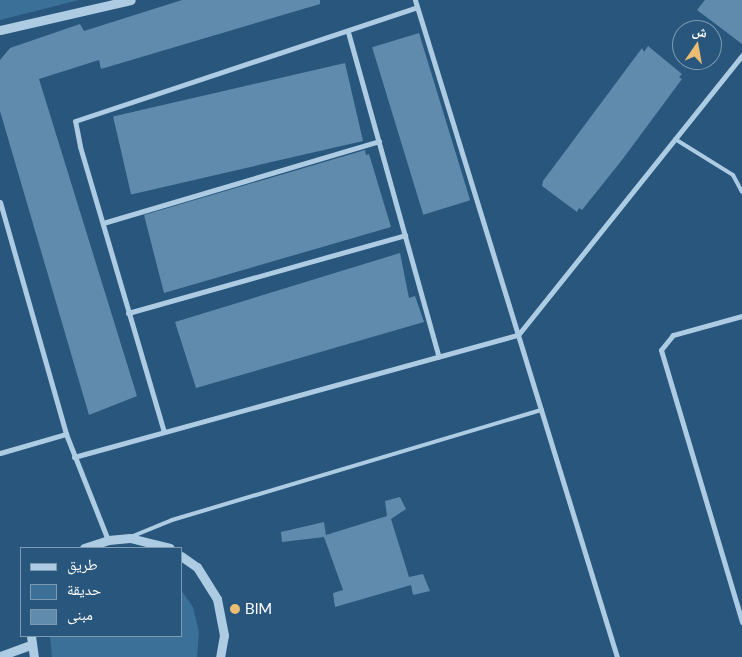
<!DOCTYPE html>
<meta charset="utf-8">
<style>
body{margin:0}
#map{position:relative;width:742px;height:657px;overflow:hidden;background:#28567c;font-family:"DM Sans","Noto Naskh Arabic",sans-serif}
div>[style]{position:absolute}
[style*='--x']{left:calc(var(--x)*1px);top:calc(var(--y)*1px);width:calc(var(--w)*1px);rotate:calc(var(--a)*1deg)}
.green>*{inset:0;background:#3b7099}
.building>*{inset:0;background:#608bad;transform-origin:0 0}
.service>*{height:4px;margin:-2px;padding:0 2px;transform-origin:2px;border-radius:2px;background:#adcce4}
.minor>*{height:5px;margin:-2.5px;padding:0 2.5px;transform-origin:2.5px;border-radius:2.5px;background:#adcce4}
.tertiary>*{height:9px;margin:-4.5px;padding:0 4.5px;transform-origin:4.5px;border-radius:4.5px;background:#adcce4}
.dots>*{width:14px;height:14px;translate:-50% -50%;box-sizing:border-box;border:2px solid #28567c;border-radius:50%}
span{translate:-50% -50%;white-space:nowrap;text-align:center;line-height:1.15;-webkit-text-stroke:4px #28567c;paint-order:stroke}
.poi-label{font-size:16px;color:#fff}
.left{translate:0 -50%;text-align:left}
.legend{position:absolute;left:20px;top:547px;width:162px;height:90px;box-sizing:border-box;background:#28567c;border:1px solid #7e9ab0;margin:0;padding:6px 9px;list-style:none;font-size:15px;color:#fff}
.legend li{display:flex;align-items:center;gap:10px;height:25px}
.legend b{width:25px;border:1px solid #7e9ab0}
.north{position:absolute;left:672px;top:20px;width:50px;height:50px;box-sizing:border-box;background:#28567c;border:1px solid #7e9ab0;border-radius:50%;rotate:12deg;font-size:14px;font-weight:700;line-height:20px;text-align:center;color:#fff}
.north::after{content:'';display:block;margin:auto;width:18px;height:22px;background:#ecbc73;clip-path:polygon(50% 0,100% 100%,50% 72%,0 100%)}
</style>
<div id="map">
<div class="green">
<i style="clip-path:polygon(0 0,79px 0,0 20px)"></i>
<i style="clip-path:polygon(181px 590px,193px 607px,199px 632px,197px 657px,52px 657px,50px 636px,181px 636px)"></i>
</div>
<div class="building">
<i style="clip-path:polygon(182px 0,320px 0,320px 4px,101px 69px,99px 60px,39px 79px,137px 396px,89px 415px,0 111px,0 60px,10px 48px,80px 24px,84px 31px)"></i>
<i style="clip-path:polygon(705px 0,742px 0,742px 44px,697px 10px)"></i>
<i style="left:419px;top:33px;width:175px;height:49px;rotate:73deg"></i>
<i style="clip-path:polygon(648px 46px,682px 74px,679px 77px,682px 79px,622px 160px,582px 210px,579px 208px,577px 212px,542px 186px,543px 181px,642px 48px,644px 52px)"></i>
<i style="left:345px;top:63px;width:80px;height:238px;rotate:77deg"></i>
<i style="clip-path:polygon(365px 150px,366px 155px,369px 154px,391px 227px,164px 293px,144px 215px)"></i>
<i style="clip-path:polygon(400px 253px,409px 298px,415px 296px,424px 322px,196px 388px,175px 322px)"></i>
<i style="clip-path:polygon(400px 497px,406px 509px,391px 519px,409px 577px,423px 574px,430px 591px,413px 595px,411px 585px,335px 607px,333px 593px,343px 590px,324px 537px,282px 542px,281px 532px,324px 522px,326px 535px,387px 516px,385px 501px)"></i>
</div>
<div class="service">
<i style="--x:675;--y:139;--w:68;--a:31.8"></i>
<i style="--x:733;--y:175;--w:19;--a:62"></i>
<i style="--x:133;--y:536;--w:42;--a:-22.3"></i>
<i style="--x:172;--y:520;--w:386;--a:-16.6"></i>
</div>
<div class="minor">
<i style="--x:415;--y:0;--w:687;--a:72.91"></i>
<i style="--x:348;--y:32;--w:337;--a:74.4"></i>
<i style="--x:0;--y:202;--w:241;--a:74.1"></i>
<i style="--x:66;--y:434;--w:114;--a:68.4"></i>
<i style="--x:103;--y:223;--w:288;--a:-16.5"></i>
<i style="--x:128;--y:313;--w:288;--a:-15.7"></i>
<i style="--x:742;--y:316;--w:72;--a:164.6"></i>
<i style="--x:673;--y:335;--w:19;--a:129"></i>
<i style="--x:661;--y:350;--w:284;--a:73.4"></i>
<i style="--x:164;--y:432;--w:298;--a:-106.4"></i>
<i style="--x:80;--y:146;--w:25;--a:-101"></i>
<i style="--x:75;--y:121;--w:360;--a:-18.4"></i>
<i style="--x:0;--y:453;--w:69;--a:-16.1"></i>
<i style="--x:74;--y:457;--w:460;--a:-15.4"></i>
<i style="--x:518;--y:335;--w:359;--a:-51.3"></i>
</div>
<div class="tertiary">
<i style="--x:0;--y:30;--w:134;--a:-12.9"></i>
<i style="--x:84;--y:548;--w:25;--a:-18"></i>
<i style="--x:108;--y:540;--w:22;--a:-5"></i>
<i style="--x:130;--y:538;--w:41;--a:14"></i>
<i style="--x:181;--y:556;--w:19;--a:35"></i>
<i style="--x:197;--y:567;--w:38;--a:58"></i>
<i style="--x:217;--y:599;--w:37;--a:79"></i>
<i style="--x:224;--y:635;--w:22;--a:100"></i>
<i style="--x:31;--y:636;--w:21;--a:82"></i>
<i style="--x:0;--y:656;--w:33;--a:-20"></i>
</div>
<div class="dots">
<i style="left:235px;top:609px;background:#ecbc73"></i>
</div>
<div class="poi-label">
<span class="left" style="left:245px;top:609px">BIM</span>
</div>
<ul class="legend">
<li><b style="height:6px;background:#adcce4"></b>طريق</li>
<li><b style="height:14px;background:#3b7099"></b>حديقة</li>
<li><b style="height:14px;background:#608bad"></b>مبنى</li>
</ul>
<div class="north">ش</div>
</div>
